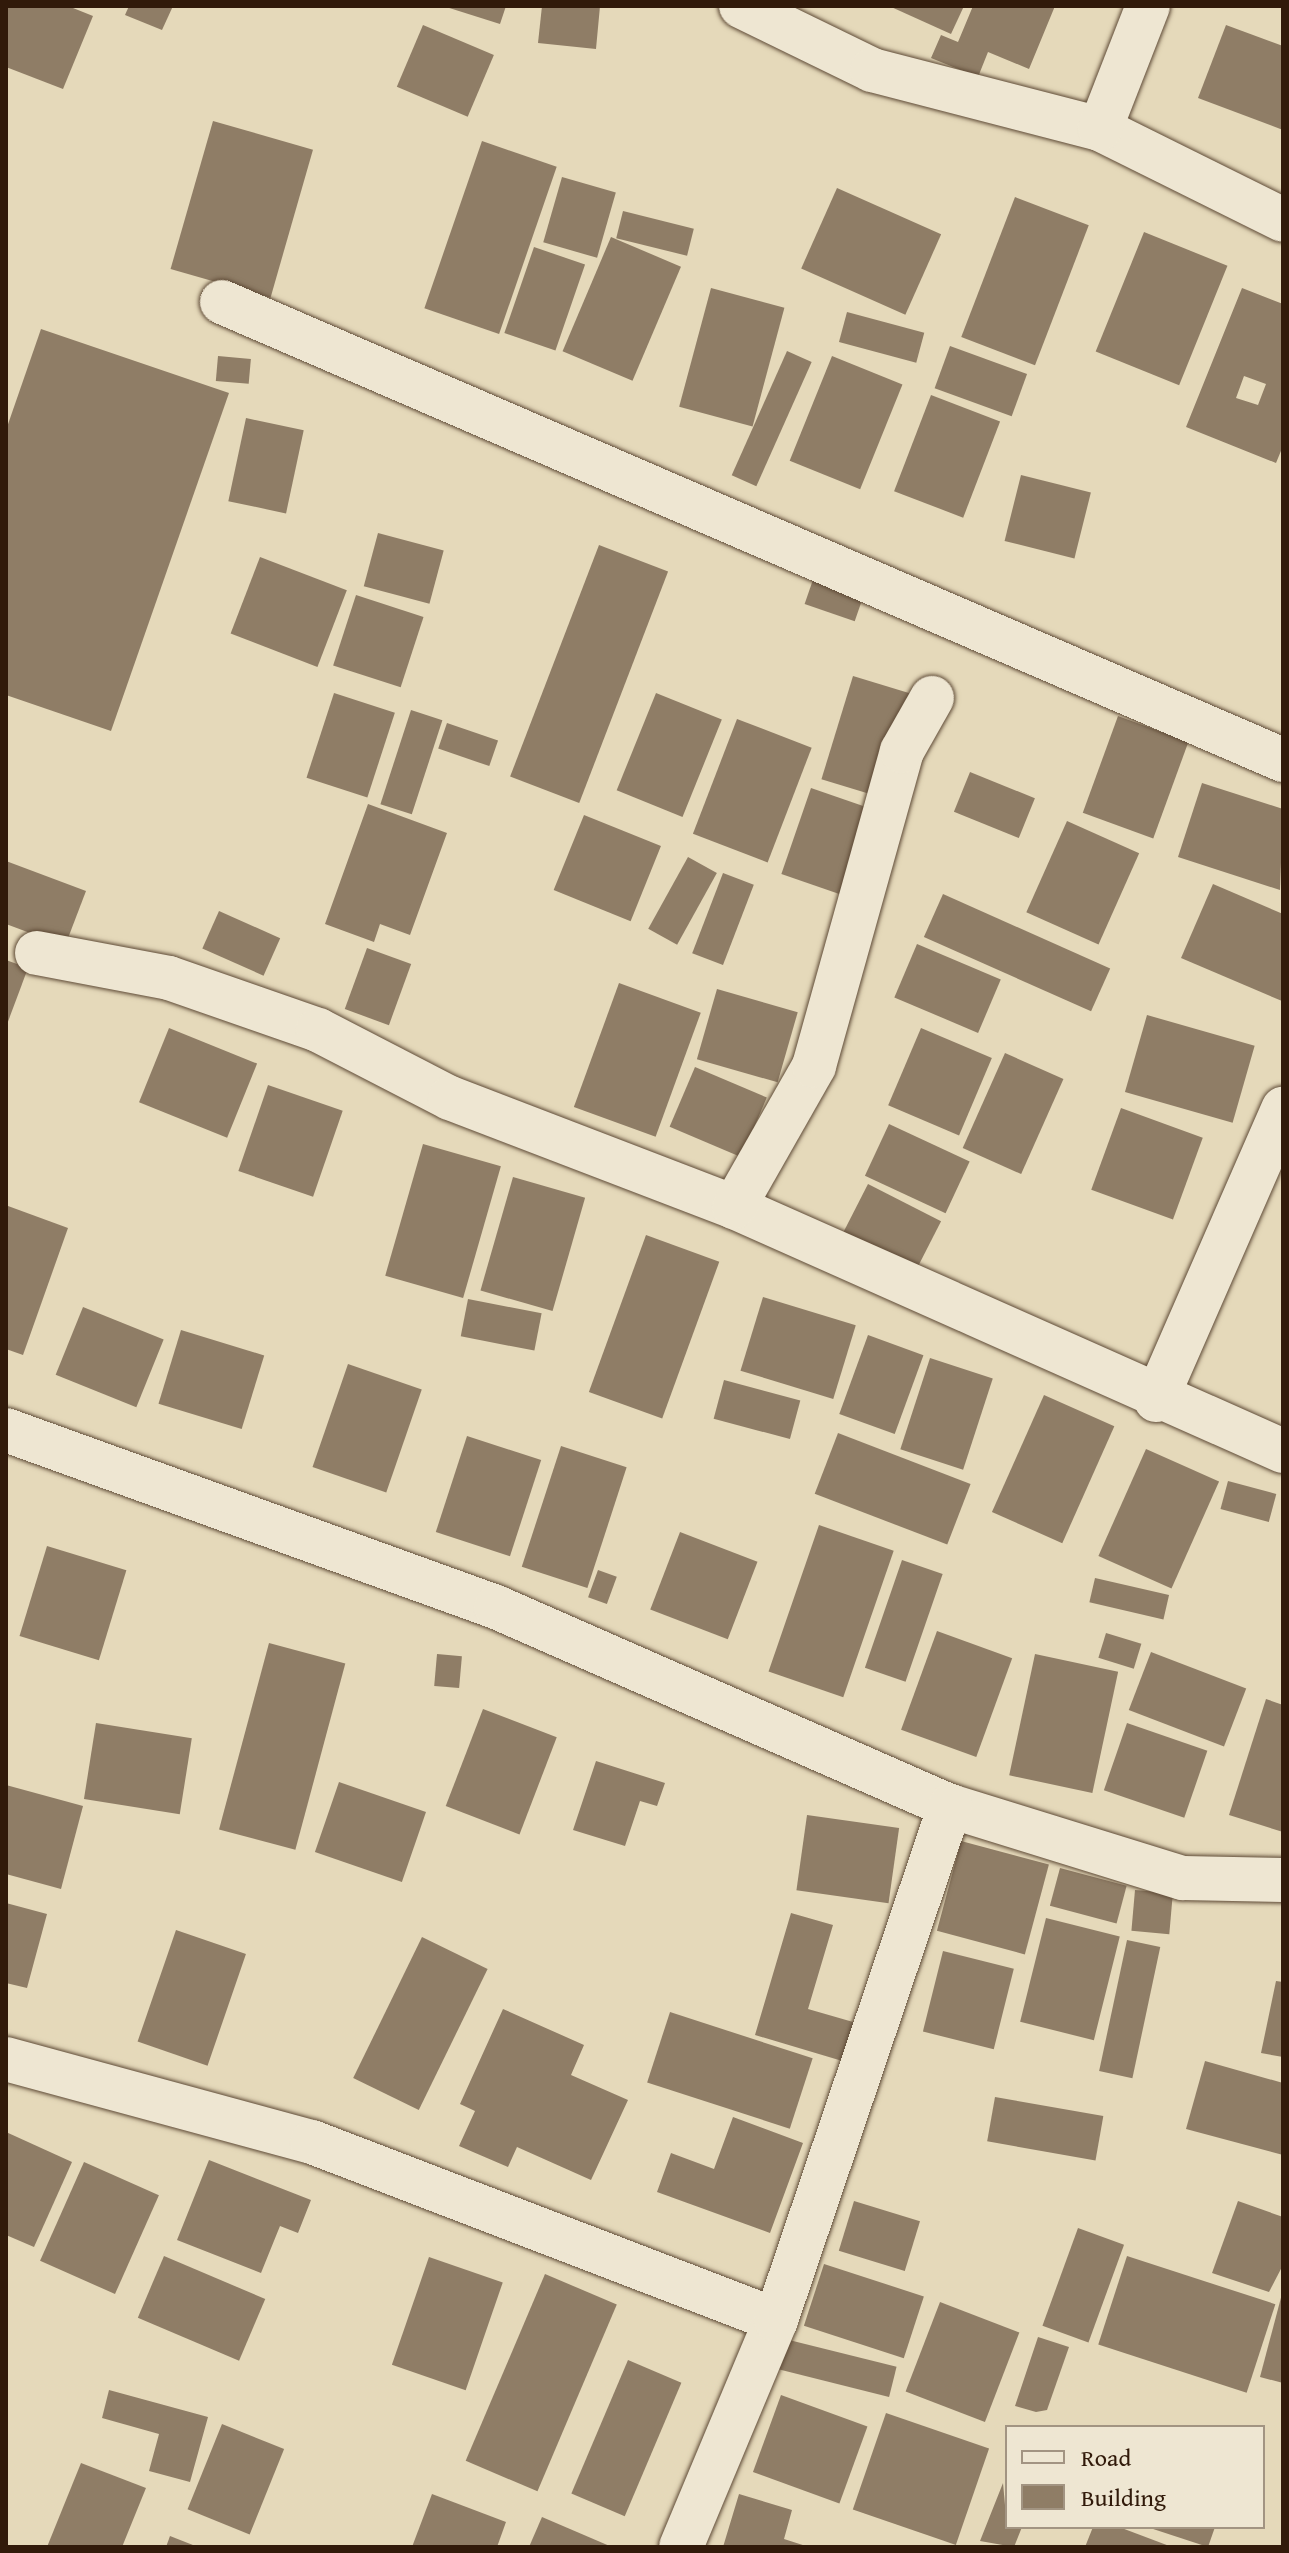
<!DOCTYPE html>
<style>
body{margin:0}
#map{position:relative;width:1289px;height:2553px;overflow:hidden;background:#e5d9ba;font-family:"Gentium Book Plus",serif}
div>[style]{position:absolute}
[style*='--x']{left:calc(var(--x)*1px);top:calc(var(--y)*1px);width:calc(var(--w)*1px);rotate:calc(var(--a)*1deg)}
.building>*{inset:0;background:#8f7d66;transform-origin:0 0}
.roads{filter:drop-shadow(0 0 2px #5e4a36) drop-shadow(0 0 2px #5e4a36)}
.minor>*{height:44px;margin:-22px;padding:0 22px;transform-origin:22px;border-radius:22px;background:#eee6d2}
span{translate:-50% -50%;white-space:nowrap;text-align:center;line-height:1.15;-webkit-text-stroke:7px #eee6d2;paint-order:stroke}
.frame{position:absolute;inset:0;border:8px solid #311a0a;pointer-events:none}
.legend{position:absolute;left:1005px;top:2425px;width:260px;height:104px;box-sizing:border-box;background:#eee6d2;border:2px solid #a29482;margin:0;padding:10px 14px;list-style:none;font-size:24px;color:#311a0a}
.legend li{display:flex;align-items:center;gap:16px;height:40px}
.legend b{width:40px;border:2px solid #a29482}
</style>
<div id="map">
<div class="building">
<i style="clip-path:polygon(6px 6px,68px 6px,93px 16px,63px 89px,6px 67px)"></i>
<i style="clip-path:polygon(129px 6px,173px 6px,162px 30px,125px 15px)"></i>
<i style="clip-path:polygon(443px 6px,506px 6px,500px 24px)"></i>
<i style="clip-path:polygon(542px 6px,600px 6px,596px 49px,538px 43px)"></i>
<i style="clip-path:polygon(889px 6px,964px 6px,951px 34px)"></i>
<i style="clip-path:polygon(973px 6px,1055px 6px,1029px 69px,988px 52px,978px 77px,931px 58px,941px 35px,958px 42px)"></i>
<i style="left:423px;top:25px;width:77px;height:67px;rotate:23deg"></i>
<i style="clip-path:polygon(1226px 25px,1283px 46px,1283px 130px,1198px 98px)"></i>
<i style="left:213px;top:121px;width:104px;height:154px;rotate:16deg"></i>
<i style="left:482px;top:141px;width:79px;height:177px;rotate:19deg"></i>
<i style="left:562px;top:177px;width:56px;height:68px;rotate:16deg"></i>
<i style="left:837px;top:188px;width:114px;height:88px;rotate:24deg"></i>
<i style="left:1015px;top:197px;width:79px;height:150px;rotate:21deg"></i>
<i style="left:623px;top:211px;width:73px;height:28px;rotate:14deg"></i>
<i style="left:1144px;top:232px;width:90px;height:129px;rotate:22deg"></i>
<i style="left:611px;top:237px;width:76px;height:124px;rotate:23deg"></i>
<i style="left:534px;top:247px;width:54px;height:91px;rotate:19deg"></i>
<i style="left:711px;top:288px;width:76px;height:123px;rotate:15deg"></i>
<i style="clip-path:polygon(evenodd,1242px 288px,1283px 304px,1283px 446px,1276px 463px,1186px 427px,1242px 288px,1244px 376px,1266px 384px,1258px 405px,1236px 398px,1244px 376px)"></i>
<i style="left:847px;top:312px;width:80px;height:31px;rotate:15deg"></i>
<i style="clip-path:polygon(41px 329px,229px 393px,111px 731px,6px 695px,6px 430px)"></i>
<i style="left:950px;top:346px;width:82px;height:45px;rotate:20deg"></i>
<i style="left:787px;top:351px;width:27px;height:136px;rotate:24deg"></i>
<i style="left:218px;top:356px;width:33px;height:25px;rotate:5deg"></i>
<i style="left:832px;top:356px;width:76px;height:113px;rotate:22deg"></i>
<i style="left:931px;top:395px;width:74px;height:103px;rotate:21deg"></i>
<i style="left:246px;top:418px;width:59px;height:85px;rotate:12deg"></i>
<i style="left:1021px;top:475px;width:72px;height:68px;rotate:14deg"></i>
<i style="left:378px;top:533px;width:68px;height:55px;rotate:15deg"></i>
<i style="left:599px;top:545px;width:74px;height:248px;rotate:21deg"></i>
<i style="left:260px;top:557px;width:93px;height:82px;rotate:21deg"></i>
<i style="left:816px;top:571px;width:53px;height:35px;rotate:19deg"></i>
<i style="left:356px;top:595px;width:71px;height:74px;rotate:18deg"></i>
<i style="left:853px;top:676px;width:67px;height:108px;rotate:17deg"></i>
<i style="left:334px;top:693px;width:64px;height:89px;rotate:18deg"></i>
<i style="left:656px;top:693px;width:71px;height:105px;rotate:22deg"></i>
<i style="left:411px;top:710px;width:33px;height:99px;rotate:18deg"></i>
<i style="left:1118px;top:716px;width:75px;height:103px;rotate:20deg"></i>
<i style="left:737px;top:719px;width:80px;height:123px;rotate:21deg"></i>
<i style="left:447px;top:723px;width:54px;height:27px;rotate:19deg"></i>
<i style="left:970px;top:772px;width:70px;height:43px;rotate:22deg"></i>
<i style="clip-path:polygon(1202px 783px,1283px 809px,1280px 890px,1178px 857px)"></i>
<i style="left:811px;top:788px;width:75px;height:91px;rotate:19deg"></i>
<i style="clip-path:polygon(368px 804px,447px 833px,410px 935px,380px 924px,374px 942px,325px 924px)"></i>
<i style="left:584px;top:815px;width:83px;height:81px;rotate:22deg"></i>
<i style="left:1067px;top:821px;width:79px;height:100px;rotate:24deg"></i>
<i style="left:688px;top:857px;width:33px;height:82px;rotate:29deg"></i>
<i style="clip-path:polygon(6px 861px,86px 891px,65px 946px,6px 924px)"></i>
<i style="left:723px;top:873px;width:33px;height:86px;rotate:21deg"></i>
<i style="clip-path:polygon(1213px 884px,1283px 914px,1282px 1001px,1181px 958px)"></i>
<i style="left:943px;top:894px;width:183px;height:47px;rotate:24deg"></i>
<i style="left:219px;top:911px;width:67px;height:41px;rotate:24deg"></i>
<i style="left:917px;top:944px;width:91px;height:58px;rotate:23deg"></i>
<i style="left:367px;top:948px;width:47px;height:65px;rotate:20deg"></i>
<i style="clip-path:polygon(6px 960px,28px 968px,6px 1027px)"></i>
<i style="left:619px;top:983px;width:87px;height:132px;rotate:20deg"></i>
<i style="left:717px;top:989px;width:84px;height:73px;rotate:16deg"></i>
<i style="left:1147px;top:1015px;width:112px;height:80px;rotate:16deg"></i>
<i style="left:169px;top:1028px;width:95px;height:80px;rotate:22deg"></i>
<i style="left:921px;top:1028px;width:77px;height:84px;rotate:23deg"></i>
<i style="left:1005px;top:1053px;width:64px;height:104px;rotate:24deg"></i>
<i style="left:695px;top:1067px;width:78px;height:65px;rotate:23deg"></i>
<i style="left:268px;top:1085px;width:79px;height:91px;rotate:19deg"></i>
<i style="left:1121px;top:1108px;width:87px;height:87px;rotate:20deg"></i>
<i style="left:889px;top:1124px;width:89px;height:57px;rotate:25deg"></i>
<i style="left:423px;top:1144px;width:81px;height:137px;rotate:16deg"></i>
<i style="left:513px;top:1177px;width:75px;height:118px;rotate:16deg"></i>
<i style="left:868px;top:1184px;width:82px;height:54px;rotate:27deg"></i>
<i style="clip-path:polygon(8px 1206px,68px 1228px,23px 1355px,6px 1349px)"></i>
<i style="left:646px;top:1235px;width:78px;height:167px;rotate:20deg"></i>
<i style="left:763px;top:1297px;width:97px;height:77px;rotate:17deg"></i>
<i style="left:468px;top:1299px;width:75px;height:38px;rotate:11deg"></i>
<i style="left:83px;top:1307px;width:87px;height:73px;rotate:22deg"></i>
<i style="left:181px;top:1330px;width:87px;height:77px;rotate:17deg"></i>
<i style="left:868px;top:1335px;width:59px;height:84px;rotate:20deg"></i>
<i style="left:930px;top:1358px;width:66px;height:96px;rotate:18deg"></i>
<i style="left:348px;top:1364px;width:78px;height:109px;rotate:19deg"></i>
<i style="left:724px;top:1380px;width:79px;height:40px;rotate:15deg"></i>
<i style="left:1044px;top:1395px;width:77px;height:128px;rotate:24deg"></i>
<i style="left:838px;top:1433px;width:142px;height:65px;rotate:21deg"></i>
<i style="left:467px;top:1436px;width:78px;height:101px;rotate:18deg"></i>
<i style="left:561px;top:1446px;width:69px;height:127px;rotate:18deg"></i>
<i style="left:1146px;top:1449px;width:80px;height:117px;rotate:24deg"></i>
<i style="left:1228px;top:1481px;width:50px;height:29px;rotate:15deg"></i>
<i style="left:819px;top:1525px;width:79px;height:155px;rotate:19deg"></i>
<i style="left:680px;top:1532px;width:83px;height:83px;rotate:21deg"></i>
<i style="left:47px;top:1546px;width:83px;height:94px;rotate:17deg"></i>
<i style="left:902px;top:1560px;width:43px;height:114px;rotate:19deg"></i>
<i style="left:598px;top:1570px;width:20px;height:29px;rotate:20deg"></i>
<i style="left:1095px;top:1578px;width:76px;height:25px;rotate:13deg"></i>
<i style="left:937px;top:1631px;width:80px;height:105px;rotate:20deg"></i>
<i style="left:1106px;top:1633px;width:37px;height:26px;rotate:17deg"></i>
<i style="left:269px;top:1643px;width:79px;height:193px;rotate:15deg"></i>
<i style="left:1151px;top:1652px;width:102px;height:62px;rotate:21deg"></i>
<i style="left:437px;top:1654px;width:25px;height:32px;rotate:5deg"></i>
<i style="left:1035px;top:1654px;width:85px;height:124px;rotate:12deg"></i>
<i style="clip-path:polygon(1266px 1699px,1283px 1705px,1283px 1832px,1229px 1815px)"></i>
<i style="left:483px;top:1709px;width:79px;height:104px;rotate:21deg"></i>
<i style="left:96px;top:1723px;width:97px;height:77px;rotate:9deg"></i>
<i style="left:1127px;top:1723px;width:85px;height:71px;rotate:19deg"></i>
<i style="clip-path:polygon(596px 1761px,665px 1783px,657px 1806px,640px 1801px,625px 1846px,573px 1830px)"></i>
<i style="left:339px;top:1782px;width:92px;height:74px;rotate:19deg"></i>
<i style="clip-path:polygon(6px 1785px,83px 1806px,61px 1889px,6px 1874px)"></i>
<i style="left:807px;top:1815px;width:93px;height:76px;rotate:8deg"></i>
<i style="left:961px;top:1841px;width:91px;height:93px;rotate:15deg"></i>
<i style="left:1060px;top:1868px;width:69px;height:39px;rotate:15deg"></i>
<i style="left:1135px;top:1890px;width:38px;height:41px;rotate:5deg"></i>
<i style="clip-path:polygon(6px 1903px,47px 1914px,27px 1988px,6px 1983px)"></i>
<i style="clip-path:polygon(791px 1913px,833px 1925px,808px 2009px,860px 2024px,849px 2063px,755px 2035px)"></i>
<i style="left:1046px;top:1918px;width:76px;height:107px;rotate:14deg"></i>
<i style="left:176px;top:1930px;width:74px;height:118px;rotate:19deg"></i>
<i style="left:422px;top:1937px;width:73px;height:157px;rotate:26deg"></i>
<i style="left:1127px;top:1940px;width:34px;height:134px;rotate:12deg"></i>
<i style="left:943px;top:1951px;width:73px;height:83px;rotate:14deg"></i>
<i style="clip-path:polygon(1276px 1981px,1283px 1982px,1283px 2057px,1261px 2053px)"></i>
<i style="clip-path:polygon(503px 2009px,584px 2045px,571px 2075px,628px 2100px,591px 2180px,517px 2147px,508px 2167px,459px 2146px,475px 2111px,460px 2104px)"></i>
<i style="left:670px;top:2012px;width:150px;height:74px;rotate:18deg"></i>
<i style="clip-path:polygon(1205px 2061px,1283px 2083px,1283px 2155px,1186px 2129px)"></i>
<i style="left:995px;top:2097px;width:110px;height:45px;rotate:10deg"></i>
<i style="clip-path:polygon(733px 2117px,803px 2143px,770px 2233px,657px 2192px,671px 2153px,714px 2169px)"></i>
<i style="clip-path:polygon(6px 2132px,72px 2162px,34px 2247px,6px 2235px)"></i>
<i style="clip-path:polygon(209px 2160px,311px 2200px,298px 2233px,280px 2226px,261px 2273px,177px 2240px)"></i>
<i style="left:84px;top:2162px;width:82px;height:108px;rotate:24deg"></i>
<i style="left:854px;top:2201px;width:69px;height:52px;rotate:17deg"></i>
<i style="clip-path:polygon(1238px 2201px,1283px 2217px,1283px 2265px,1269px 2292px,1212px 2273px)"></i>
<i style="left:1078px;top:2228px;width:49px;height:104px;rotate:20deg"></i>
<i style="left:164px;top:2256px;width:110px;height:67px;rotate:23deg"></i>
<i style="left:1127px;top:2256px;width:156px;height:93px;rotate:18deg"></i>
<i style="left:429px;top:2257px;width:78px;height:114px;rotate:19deg"></i>
<i style="left:824px;top:2264px;width:105px;height:65px;rotate:18deg"></i>
<i style="left:545px;top:2274px;width:78px;height:203px;rotate:23deg"></i>
<i style="clip-path:polygon(1283px 2290px,1283px 2383px,1260px 2377px)"></i>
<i style="left:940px;top:2302px;width:85px;height:96px;rotate:21deg"></i>
<i style="clip-path:polygon(1038px 2337px,1069px 2347px,1047px 2410px,1036px 2412px,1015px 2406px)"></i>
<i style="left:785px;top:2339px;width:115px;height:31px;rotate:14deg"></i>
<i style="left:628px;top:2360px;width:58px;height:145px;rotate:23deg"></i>
<i style="clip-path:polygon(109px 2390px,208px 2417px,190px 2482px,149px 2471px,159px 2434px,102px 2418px)"></i>
<i style="left:781px;top:2395px;width:92px;height:82px;rotate:20deg"></i>
<i style="left:886px;top:2413px;width:109px;height:102px;rotate:19deg"></i>
<i style="left:222px;top:2424px;width:67px;height:92px;rotate:22deg"></i>
<i style="clip-path:polygon(81px 2463px,146px 2488px,122px 2547px,47px 2547px)"></i>
<i style="clip-path:polygon(1003px 2483px,1007px 2527px,1022px 2527px,1014px 2547px,980px 2541px)"></i>
<i style="clip-path:polygon(432px 2494px,506px 2522px,497px 2547px,412px 2547px)"></i>
<i style="clip-path:polygon(739px 2494px,792px 2510px,784px 2539px,809px 2547px,723px 2547px)"></i>
<i style="clip-path:polygon(542px 2517px,612px 2547px,529px 2547px)"></i>
<i style="clip-path:polygon(1093px 2527px,1119px 2527px,1172px 2547px,1085px 2547px)"></i>
<i style="clip-path:polygon(1147px 2527px,1215px 2527px,1208px 2547px)"></i>
<i style="clip-path:polygon(170px 2536px,198px 2547px,166px 2547px)"></i>
</div>
<div class="roads">
<div class="minor">
<i style="--x:741;--y:6;--w:146;--a:26"></i>
<i style="--x:872;--y:70;--w:236;--a:14.5"></i>
<i style="--x:1100;--y:129;--w:204;--a:26.4"></i>
<i style="--x:1100;--y:129;--w:132;--a:-68.7"></i>
<i style="--x:222;--y:302;--w:1156;--a:23.35"></i>
<i style="--x:37;--y:953;--w:134;--a:10.7"></i>
<i style="--x:169;--y:978;--w:158;--a:19.2"></i>
<i style="--x:318;--y:1030;--w:148;--a:27.3"></i>
<i style="--x:450;--y:1098;--w:304;--a:21"></i>
<i style="--x:734;--y:1207;--w:601;--a:23.96"></i>
<i style="--x:734;--y:1207;--w:162;--a:-60.4"></i>
<i style="--x:814;--y:1066;--w:327;--a:-74.4"></i>
<i style="--x:902;--y:751;--w:61;--a:-60.5"></i>
<i style="--x:1156;--y:1400;--w:318;--a:-66.4"></i>
<i style="--x:6;--y:1430;--w:521;--a:19.86"></i>
<i style="--x:496;--y:1607;--w:496;--a:23.7"></i>
<i style="--x:950;--y:1806;--w:244;--a:17.2"></i>
<i style="--x:1183;--y:1878;--w:100;--a:1.1"></i>
<i style="--x:6;--y:2059;--w:317;--a:15.2"></i>
<i style="--x:312;--y:2142;--w:497;--a:21"></i>
<i style="--x:681;--y:2547;--w:246;--a:-67.3"></i>
<i style="--x:776;--y:2320;--w:543;--a:-71.3"></i>
</div>
</div>
<div class="frame"></div>
<ul class="legend">
<li><b style="height:10px;background:#eee6d2"></b>Road</li>
<li><b style="height:22px;background:#8f7d66"></b>Building</li>
</ul>
</div>
